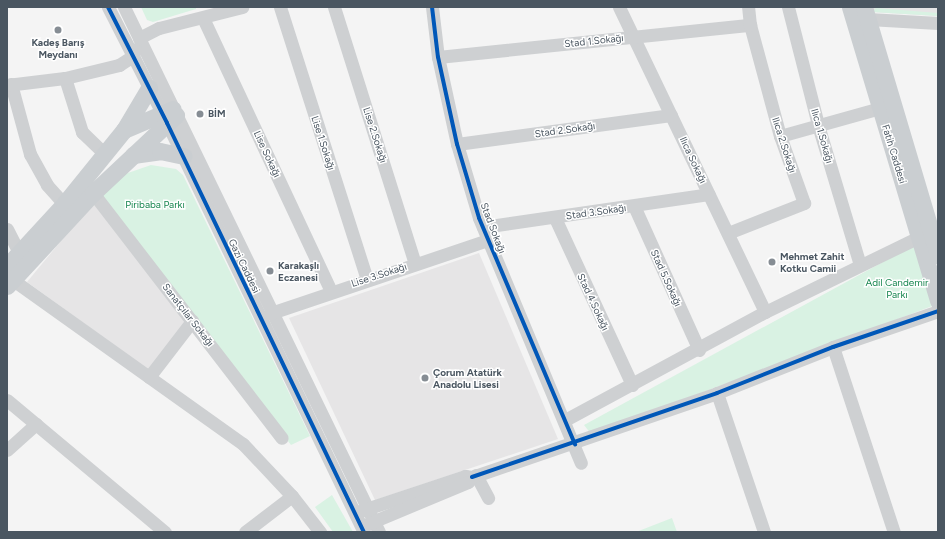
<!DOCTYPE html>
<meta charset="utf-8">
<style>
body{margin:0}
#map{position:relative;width:945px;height:539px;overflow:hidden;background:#f4f4f4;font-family:Figtree,sans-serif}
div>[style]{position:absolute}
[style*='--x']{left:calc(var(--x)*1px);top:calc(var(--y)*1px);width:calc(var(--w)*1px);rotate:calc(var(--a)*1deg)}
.education>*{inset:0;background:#e6e5e6}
.green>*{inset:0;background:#d9f2e3}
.minor>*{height:13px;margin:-6.5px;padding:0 6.5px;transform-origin:6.5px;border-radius:6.5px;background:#ced0d2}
.major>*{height:17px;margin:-8.5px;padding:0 8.5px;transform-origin:8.5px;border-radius:8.5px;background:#caced1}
.cycleway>*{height:4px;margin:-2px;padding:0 2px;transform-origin:2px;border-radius:2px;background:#0057b8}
.dots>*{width:11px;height:11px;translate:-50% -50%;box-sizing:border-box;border:2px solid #fff;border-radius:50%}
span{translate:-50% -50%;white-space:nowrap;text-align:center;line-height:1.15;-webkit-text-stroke:3px #fff;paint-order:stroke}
.street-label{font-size:10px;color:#4a5661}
.poi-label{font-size:10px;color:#4a5661;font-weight:700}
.left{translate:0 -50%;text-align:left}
.park-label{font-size:10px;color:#17864f}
.frame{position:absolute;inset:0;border:8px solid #4a5661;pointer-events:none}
</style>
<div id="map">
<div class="education">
<i style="clip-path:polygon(871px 7px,938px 7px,938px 16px,872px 12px)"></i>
<i style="clip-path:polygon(94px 201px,189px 321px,150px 371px,27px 282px)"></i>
<i style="clip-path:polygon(479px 253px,558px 439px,375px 500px,289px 318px)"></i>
</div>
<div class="green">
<i style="clip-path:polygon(141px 7px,196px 7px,196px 9px,153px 22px,147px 20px)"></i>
<i style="clip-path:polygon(876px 8px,938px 13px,938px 16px,872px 12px)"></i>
<i style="clip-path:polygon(151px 165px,176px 169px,183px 175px,310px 436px,291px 445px,99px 195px,125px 174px)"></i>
<i style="clip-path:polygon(916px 244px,935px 305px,591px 434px,584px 425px)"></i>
<i style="clip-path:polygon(332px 495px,353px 532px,333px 532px,315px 507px)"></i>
<i style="clip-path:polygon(672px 518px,677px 532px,636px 532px)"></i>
</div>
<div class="minor">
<i style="--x:108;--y:7;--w:130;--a:63"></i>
<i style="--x:167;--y:123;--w:454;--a:64.3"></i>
<i style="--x:124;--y:7;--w:584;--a:64.09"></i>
<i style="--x:280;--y:7;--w:286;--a:72.3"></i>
<i style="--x:334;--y:7;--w:269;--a:72.5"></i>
<i style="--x:432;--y:7;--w:50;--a:83.2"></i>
<i style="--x:438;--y:57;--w:89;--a:77.7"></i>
<i style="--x:457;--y:144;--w:77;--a:73.4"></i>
<i style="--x:479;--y:218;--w:265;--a:67.4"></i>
<i style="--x:619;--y:7;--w:338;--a:64.4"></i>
<i style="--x:788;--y:7;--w:122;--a:75.7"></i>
<i style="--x:818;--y:125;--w:146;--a:73.3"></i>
<i style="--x:203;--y:18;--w:302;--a:64.9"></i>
<i style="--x:868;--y:19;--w:70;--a:3.3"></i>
<i style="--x:139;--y:38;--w:22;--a:-27"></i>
<i style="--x:159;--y:28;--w:86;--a:-14.2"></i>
<i style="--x:438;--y:57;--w:314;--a:-5.9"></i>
<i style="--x:65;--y:78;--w:57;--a:72.5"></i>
<i style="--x:82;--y:132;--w:30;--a:44"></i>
<i style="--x:11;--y:84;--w:73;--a:74.8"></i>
<i style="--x:30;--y:154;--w:35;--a:61"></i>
<i style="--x:47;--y:185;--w:25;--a:48"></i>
<i style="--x:7;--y:85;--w:58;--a:-6.9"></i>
<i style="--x:65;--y:78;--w:56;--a:-13.5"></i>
<i style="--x:119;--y:65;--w:17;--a:-33"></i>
<i style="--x:133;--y:56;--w:7;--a:-74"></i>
<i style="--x:780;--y:136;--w:104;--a:-15.6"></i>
<i style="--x:457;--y:144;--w:216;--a:-7.7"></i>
<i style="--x:93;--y:193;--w:309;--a:52.4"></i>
<i style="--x:634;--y:206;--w:158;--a:65.7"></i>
<i style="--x:555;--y:218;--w:184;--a:65.2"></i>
<i style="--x:483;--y:227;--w:228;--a:-8.3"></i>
<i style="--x:7;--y:229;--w:27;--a:63"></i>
<i style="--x:728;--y:233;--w:82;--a:-21.5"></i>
<i style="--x:804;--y:203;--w:71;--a:-109.7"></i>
<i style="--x:780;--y:136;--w:115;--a:-105.1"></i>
<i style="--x:750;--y:25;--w:18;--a:-96"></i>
<i style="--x:13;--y:280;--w:282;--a:35.5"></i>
<i style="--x:243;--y:444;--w:71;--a:46.7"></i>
<i style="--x:292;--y:496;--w:46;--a:52.1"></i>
<i style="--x:271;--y:313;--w:229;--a:-18.6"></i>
<i style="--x:833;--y:347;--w:195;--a:71.8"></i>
<i style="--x:149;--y:377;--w:71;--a:-52.5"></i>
<i style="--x:717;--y:393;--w:147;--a:71.3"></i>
<i style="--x:7;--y:400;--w:206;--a:39.9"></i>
<i style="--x:565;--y:420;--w:227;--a:-28.4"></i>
<i style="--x:765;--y:312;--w:171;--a:-26"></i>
<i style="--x:7;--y:450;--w:39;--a:-42"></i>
<i style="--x:476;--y:475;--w:26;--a:62"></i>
<i style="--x:472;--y:477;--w:259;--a:-18.9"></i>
<i style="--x:717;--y:393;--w:125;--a:-21.6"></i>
<i style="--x:833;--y:347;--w:111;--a:-18.9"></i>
<i style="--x:360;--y:511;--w:111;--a:-18.4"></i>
<i style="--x:465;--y:476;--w:7;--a:8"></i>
<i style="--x:472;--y:477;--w:6;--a:129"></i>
<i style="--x:468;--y:482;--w:109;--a:157.4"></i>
<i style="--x:245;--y:532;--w:59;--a:-37.5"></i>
</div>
<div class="major">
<i style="--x:850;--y:7;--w:307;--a:73.3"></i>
<i style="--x:864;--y:7;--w:259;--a:73.4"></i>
<i style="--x:124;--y:130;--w:53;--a:-23.2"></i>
<i style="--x:133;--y:155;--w:27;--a:-8"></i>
<i style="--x:160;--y:151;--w:24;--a:12"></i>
<i style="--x:7;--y:266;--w:84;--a:-47.4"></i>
<i style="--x:64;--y:204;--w:95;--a:-51"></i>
<i style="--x:124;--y:130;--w:49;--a:-59.2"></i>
<i style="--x:7;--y:286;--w:127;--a:-47.2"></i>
<i style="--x:93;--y:193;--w:114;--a:-43.2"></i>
</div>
<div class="cycleway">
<i style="--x:108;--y:7;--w:130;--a:63"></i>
<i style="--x:167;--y:123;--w:454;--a:64.3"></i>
<i style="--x:432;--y:7;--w:50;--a:83.2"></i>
<i style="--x:438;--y:57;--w:89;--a:77.7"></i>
<i style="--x:457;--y:144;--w:77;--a:73.4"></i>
<i style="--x:479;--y:218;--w:246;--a:67"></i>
<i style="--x:472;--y:477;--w:259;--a:-18.9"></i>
<i style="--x:717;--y:393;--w:125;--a:-21.6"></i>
<i style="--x:833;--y:347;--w:111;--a:-18.9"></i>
</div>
<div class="dots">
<i style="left:58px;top:30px;background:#868d94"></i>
<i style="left:200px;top:114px;background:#868d94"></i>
<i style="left:772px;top:262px;background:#868d94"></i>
<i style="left:270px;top:271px;background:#868d94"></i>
<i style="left:425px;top:378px;background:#868d94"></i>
</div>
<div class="street-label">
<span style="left:594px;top:41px;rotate:-6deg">Stad 1.Sokağı</span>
<span style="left:565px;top:130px;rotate:-8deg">Stad 2.Sokağı</span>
<span style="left:375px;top:135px;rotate:72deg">Lise 2.Sokağı</span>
<span style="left:822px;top:136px;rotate:74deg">Ilıca 1.Sokağı</span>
<span style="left:323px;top:143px;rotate:72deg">Lise 1.Sokağı</span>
<span style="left:784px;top:145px;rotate:72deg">Ilıca 2.Sokağı</span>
<span style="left:267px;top:154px;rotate:65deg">Lise Sokağı</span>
<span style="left:894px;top:154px;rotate:73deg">Fatih Caddesi</span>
<span style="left:693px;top:160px;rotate:65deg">Ilıca Sokağı</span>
<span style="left:596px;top:212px;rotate:-8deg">Stad 3.Sokağı</span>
<span style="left:493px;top:228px;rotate:69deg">Stad Sokağı</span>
<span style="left:244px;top:266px;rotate:64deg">Gazi Caddesi</span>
<span style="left:379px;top:275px;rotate:-18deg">Lise 3.Sokağı</span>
<span style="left:666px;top:278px;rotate:66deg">Stad 5.Sokağı</span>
<span style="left:593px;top:302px;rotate:65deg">Stad 4.Sokağı</span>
<span style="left:188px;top:315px;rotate:52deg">Sanatçılar Sokağı</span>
</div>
<div class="poi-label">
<span style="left:58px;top:48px">Kadeş Barış<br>Meydanı</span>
<span class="left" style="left:208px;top:114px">BİM</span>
<span class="left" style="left:780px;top:262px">Mehmet Zahit<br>Kotku Camii</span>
<span class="left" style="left:278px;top:271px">Karakaşlı<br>Eczanesi</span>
<span class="left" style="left:433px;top:378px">Çorum Atatürk<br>Anadolu Lisesi</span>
</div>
<div class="park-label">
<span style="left:155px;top:205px">Piribaba Parkı</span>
<span style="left:897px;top:288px">Adil Candemir<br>Parkı</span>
</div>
<div class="frame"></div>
</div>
